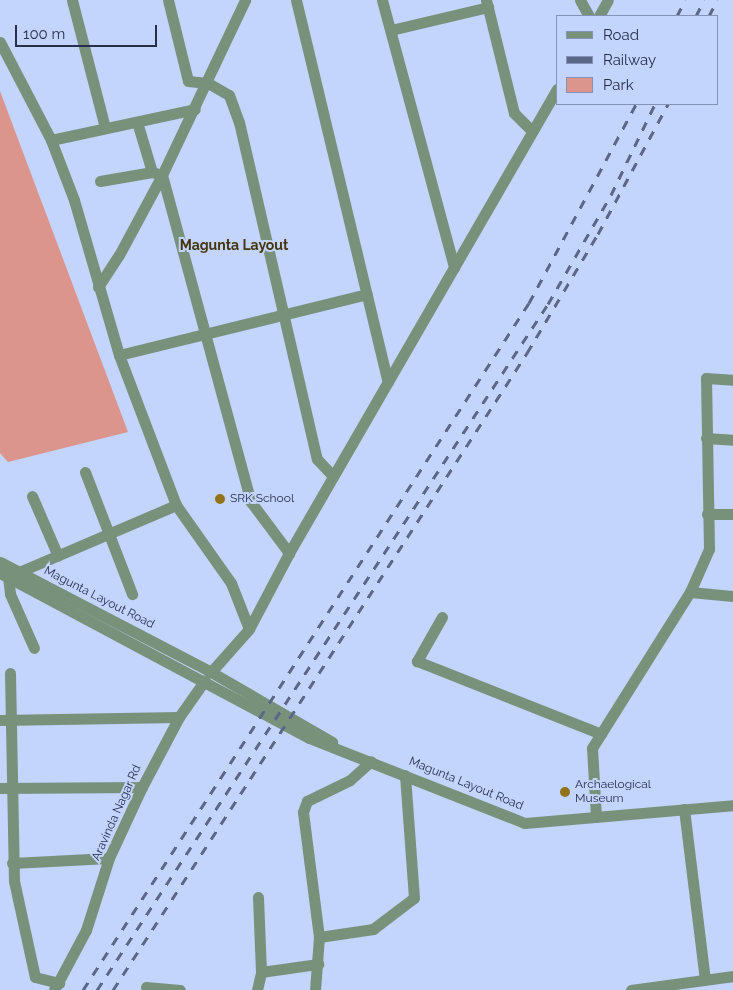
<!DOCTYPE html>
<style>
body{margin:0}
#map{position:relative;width:733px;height:990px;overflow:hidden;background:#c3d4fd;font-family:Raleway,sans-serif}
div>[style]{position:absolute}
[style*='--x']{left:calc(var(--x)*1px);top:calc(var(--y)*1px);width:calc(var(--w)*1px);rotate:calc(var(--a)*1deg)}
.green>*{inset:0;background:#db958d}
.minor>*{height:11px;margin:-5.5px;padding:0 5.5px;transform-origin:5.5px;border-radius:5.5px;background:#78917a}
.rail>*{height:3px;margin-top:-1.5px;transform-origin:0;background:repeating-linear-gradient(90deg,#5b6787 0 9px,transparent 0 18px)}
.dots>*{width:14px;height:14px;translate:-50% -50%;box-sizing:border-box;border:2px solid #c3d4fd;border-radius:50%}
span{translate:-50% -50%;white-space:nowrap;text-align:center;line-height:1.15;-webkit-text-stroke:4px #c3d4fd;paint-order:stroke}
.poi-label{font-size:12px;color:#26304b}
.left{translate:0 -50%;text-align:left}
.street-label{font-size:12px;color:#26304b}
.neighbourhood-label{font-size:14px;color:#45360d;font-weight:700}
.legend{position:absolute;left:556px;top:15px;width:162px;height:90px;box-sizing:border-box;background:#c3d4fd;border:1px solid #8492b6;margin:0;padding:6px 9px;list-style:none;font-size:15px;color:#26304b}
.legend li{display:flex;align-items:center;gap:10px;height:25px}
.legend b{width:25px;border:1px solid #8492b6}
.scale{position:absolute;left:15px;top:25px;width:142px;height:22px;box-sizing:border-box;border:2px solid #26304b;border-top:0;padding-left:6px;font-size:15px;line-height:18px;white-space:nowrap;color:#26304b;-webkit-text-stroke:4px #c3d4fd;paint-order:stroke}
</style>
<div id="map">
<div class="green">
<i style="clip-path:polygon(0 91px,128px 432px,8px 462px,0 453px)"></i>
</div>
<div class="minor">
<i style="--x:72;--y:0;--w:132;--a:75.5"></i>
<i style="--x:168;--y:0;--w:83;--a:76.1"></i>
<i style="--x:188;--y:81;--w:20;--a:6"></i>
<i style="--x:208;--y:83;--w:24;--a:30"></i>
<i style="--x:229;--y:95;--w:29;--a:70"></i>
<i style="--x:239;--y:122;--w:346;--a:77"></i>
<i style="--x:317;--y:459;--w:23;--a:47"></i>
<i style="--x:296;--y:0;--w:393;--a:76.5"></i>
<i style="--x:382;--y:0;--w:277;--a:74.9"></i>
<i style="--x:486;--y:0;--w:116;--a:76.1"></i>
<i style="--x:514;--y:113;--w:25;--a:45"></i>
<i style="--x:580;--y:0;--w:18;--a:61"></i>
<i style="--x:599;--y:16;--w:18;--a:-61"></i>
<i style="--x:391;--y:30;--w:100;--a:-13.3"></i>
<i style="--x:0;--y:42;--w:110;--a:62.5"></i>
<i style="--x:51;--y:140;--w:64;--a:69"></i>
<i style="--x:74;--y:200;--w:161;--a:73.8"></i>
<i style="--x:119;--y:355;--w:160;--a:69.2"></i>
<i style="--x:176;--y:505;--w:95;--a:54.8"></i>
<i style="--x:231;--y:583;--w:49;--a:68.6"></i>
<i style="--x:51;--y:140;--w:147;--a:-12.1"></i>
<i style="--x:152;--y:172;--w:10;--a:17"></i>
<i style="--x:162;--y:175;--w:339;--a:74.8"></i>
<i style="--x:251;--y:502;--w:64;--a:53.3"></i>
<i style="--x:100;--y:181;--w:53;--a:-9.8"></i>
<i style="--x:152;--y:172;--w:52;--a:-106.7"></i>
<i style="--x:98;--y:287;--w:38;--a:-57"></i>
<i style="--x:119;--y:255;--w:91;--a:-61.7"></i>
<i style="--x:162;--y:175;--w:194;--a:-64.6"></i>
<i style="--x:119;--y:355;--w:255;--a:-13.8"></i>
<i style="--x:706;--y:438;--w:27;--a:4"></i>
<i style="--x:85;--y:472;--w:131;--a:68.9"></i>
<i style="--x:32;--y:496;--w:65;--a:66.6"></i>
<i style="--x:707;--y:514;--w:26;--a:0"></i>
<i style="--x:0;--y:562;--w:238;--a:27.5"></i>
<i style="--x:211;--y:672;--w:140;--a:30"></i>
<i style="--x:19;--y:572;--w:171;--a:-23.1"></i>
<i style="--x:0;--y:573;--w:350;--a:28.1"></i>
<i style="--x:309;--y:738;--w:232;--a:21.5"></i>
<i style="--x:525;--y:823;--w:209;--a:-4.9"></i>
<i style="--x:8;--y:577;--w:17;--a:83"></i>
<i style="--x:10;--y:594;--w:59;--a:66"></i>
<i style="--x:690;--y:592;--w:43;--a:5.3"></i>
<i style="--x:442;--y:617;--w:51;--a:119.6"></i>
<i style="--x:417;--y:661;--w:198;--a:21.6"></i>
<i style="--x:211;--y:672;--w:57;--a:-48.5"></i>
<i style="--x:249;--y:629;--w:86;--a:-62.2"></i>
<i style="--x:289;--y:553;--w:536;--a:-59.99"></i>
<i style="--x:10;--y:673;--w:208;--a:88.9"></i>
<i style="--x:14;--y:881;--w:98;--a:77.7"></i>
<i style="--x:35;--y:977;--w:25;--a:14"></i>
<i style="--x:0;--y:720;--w:179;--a:-1"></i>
<i style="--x:0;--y:788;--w:142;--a:-0.4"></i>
<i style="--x:684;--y:809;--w:171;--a:83"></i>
<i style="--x:596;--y:817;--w:69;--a:-93.3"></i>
<i style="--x:592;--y:748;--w:184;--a:-57.9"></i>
<i style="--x:690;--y:592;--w:47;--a:-66.2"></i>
<i style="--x:709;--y:549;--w:171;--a:-91"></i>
<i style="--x:706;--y:378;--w:27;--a:4"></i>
<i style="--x:12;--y:863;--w:97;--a:-3"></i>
<i style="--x:319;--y:937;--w:55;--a:-8.4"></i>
<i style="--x:373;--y:929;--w:51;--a:-37.1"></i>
<i style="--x:414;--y:898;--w:123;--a:-94.2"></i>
<i style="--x:261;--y:972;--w:58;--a:-8"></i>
<i style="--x:146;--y:987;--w:34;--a:5"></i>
<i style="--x:54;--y:990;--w:68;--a:-61.9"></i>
<i style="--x:86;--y:930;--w:76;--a:-72.3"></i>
<i style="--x:109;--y:858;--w:78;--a:-65.1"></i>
<i style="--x:142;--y:787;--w:79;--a:-62.1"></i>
<i style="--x:179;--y:717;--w:45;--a:-54.9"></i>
<i style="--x:257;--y:990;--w:18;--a:-77"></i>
<i style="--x:261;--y:972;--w:75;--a:-92.3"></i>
<i style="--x:315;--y:990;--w:53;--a:-85.7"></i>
<i style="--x:319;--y:937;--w:126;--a:-97.3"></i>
<i style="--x:303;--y:812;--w:12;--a:-70"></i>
<i style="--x:307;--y:801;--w:48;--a:-26"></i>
<i style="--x:350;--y:780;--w:28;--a:-42"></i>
<i style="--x:631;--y:990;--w:103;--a:-7.8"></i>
</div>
<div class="rail">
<i style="--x:677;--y:16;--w:18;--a:-63"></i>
<i style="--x:696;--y:16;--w:18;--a:-63"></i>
<i style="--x:709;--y:16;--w:18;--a:-63"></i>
<i style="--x:83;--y:990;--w:819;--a:-57.01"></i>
<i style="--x:529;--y:303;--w:226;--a:-61.7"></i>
<i style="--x:97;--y:990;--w:821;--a:-56.68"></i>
<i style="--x:548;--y:304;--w:126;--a:-60"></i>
<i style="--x:611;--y:195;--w:101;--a:-64.2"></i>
<i style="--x:113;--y:990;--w:760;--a:-56.98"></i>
<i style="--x:527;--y:353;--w:139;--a:-59.2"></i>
<i style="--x:598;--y:234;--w:148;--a:-61.7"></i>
</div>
<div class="dots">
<i style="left:220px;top:499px;background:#93731a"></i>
<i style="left:565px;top:792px;background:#93731a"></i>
</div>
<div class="poi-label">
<span class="left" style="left:230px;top:499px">SRK School</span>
<span class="left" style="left:575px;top:792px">Archaelogical<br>Museum</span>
</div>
<div class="street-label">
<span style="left:99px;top:598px;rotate:27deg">Magunta Layout Road</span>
<span style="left:466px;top:784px;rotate:22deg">Magunta Layout Road</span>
<span style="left:117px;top:813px;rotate:-66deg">Aravinda Nagar Rd</span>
</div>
<div class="neighbourhood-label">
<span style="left:234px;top:245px">Magunta Layout</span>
</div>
<ul class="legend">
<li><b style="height:6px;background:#78917a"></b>Road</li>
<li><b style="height:6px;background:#5b6787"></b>Railway</li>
<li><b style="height:14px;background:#db958d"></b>Park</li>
</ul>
<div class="scale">100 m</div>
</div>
